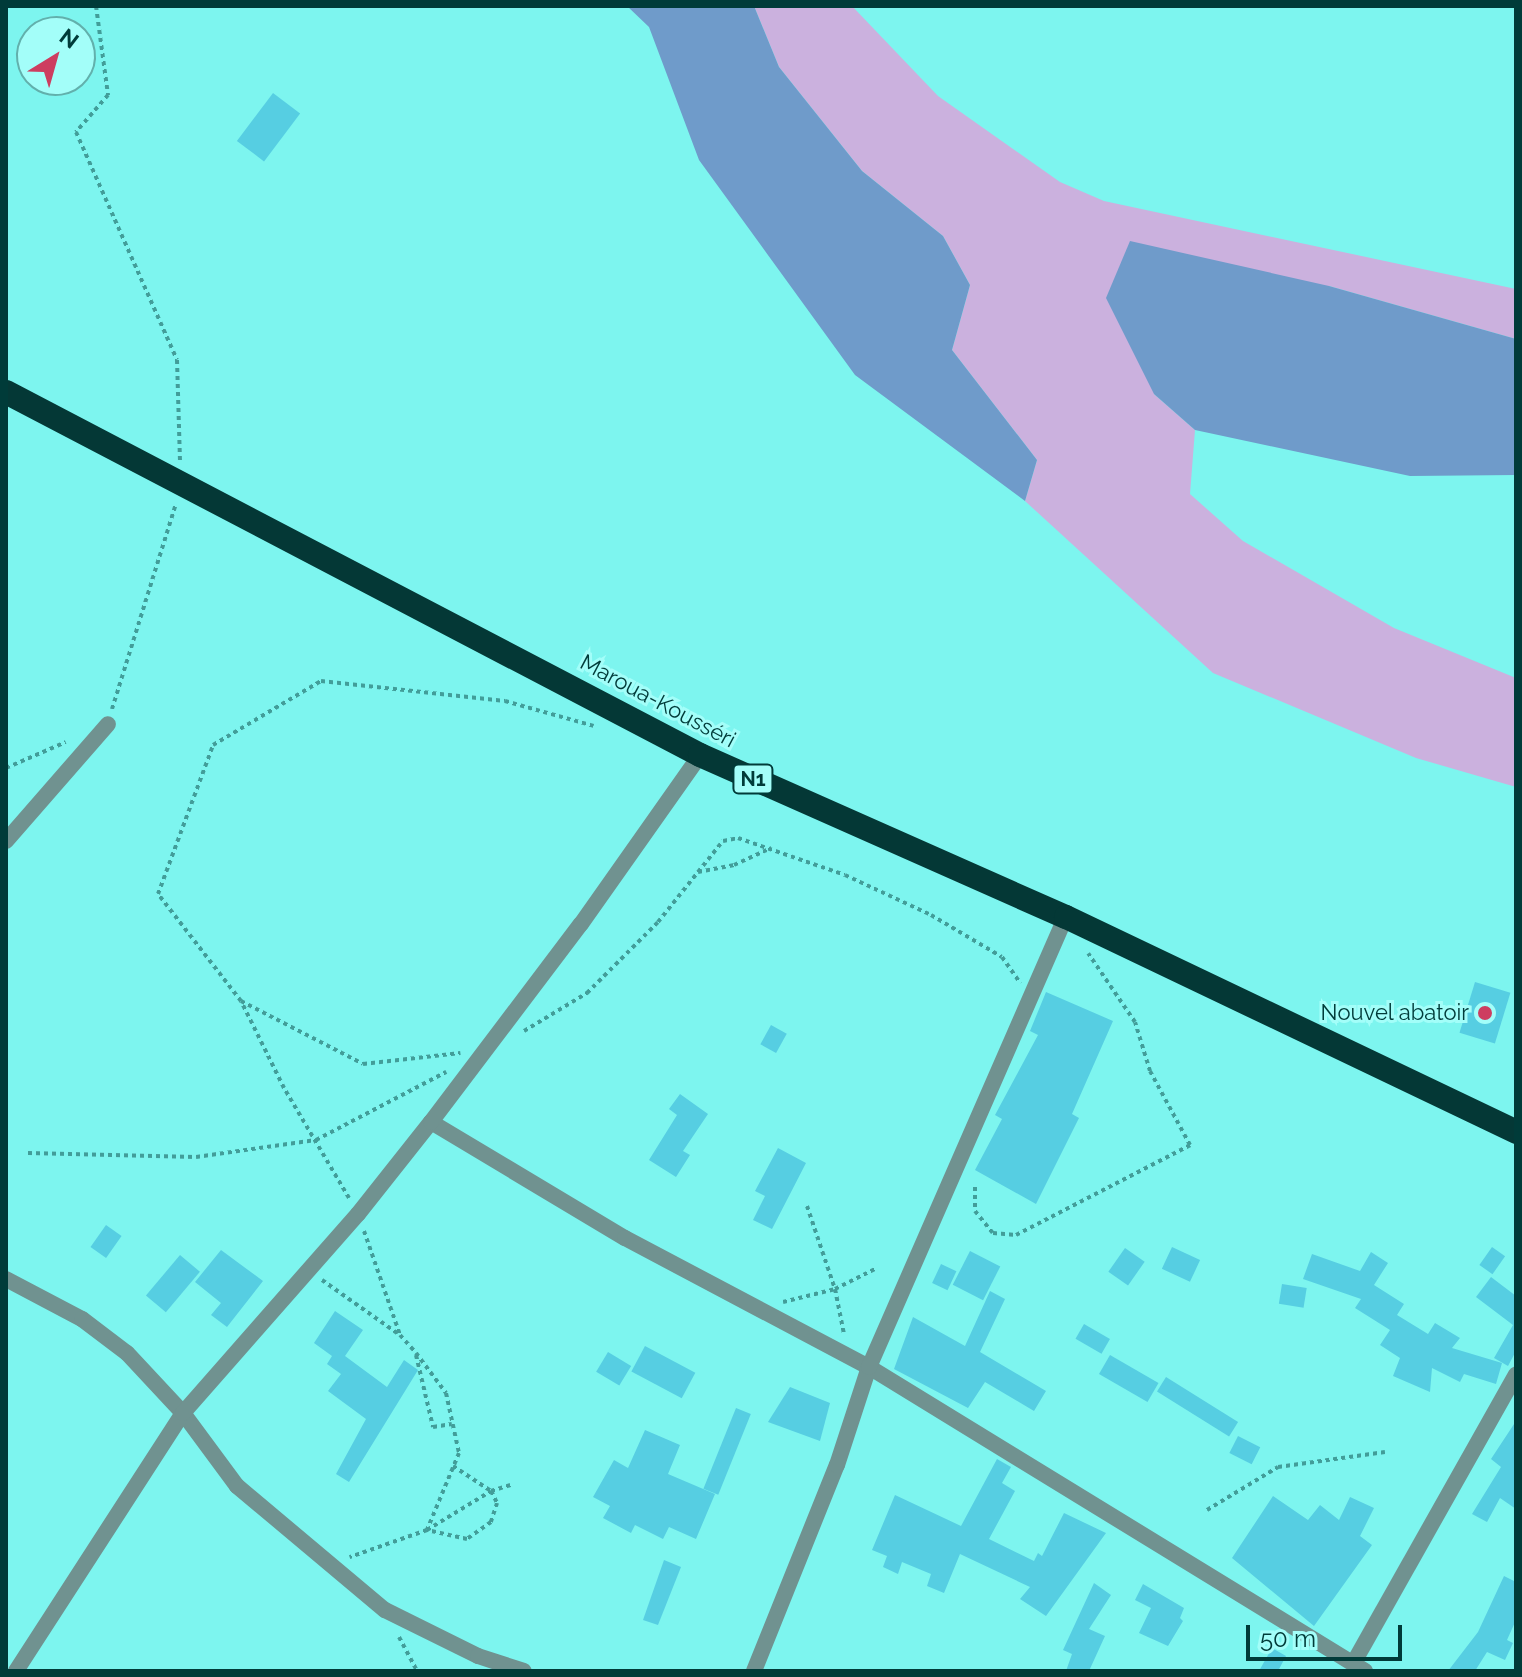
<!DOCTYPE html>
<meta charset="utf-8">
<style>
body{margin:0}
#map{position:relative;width:1522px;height:1677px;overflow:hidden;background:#7df5ef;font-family:Raleway,sans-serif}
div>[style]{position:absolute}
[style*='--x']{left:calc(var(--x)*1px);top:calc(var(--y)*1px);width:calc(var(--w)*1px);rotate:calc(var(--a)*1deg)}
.green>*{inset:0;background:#cbb1de}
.water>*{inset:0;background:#6f9bca}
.building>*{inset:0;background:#56cee2;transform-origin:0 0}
.path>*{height:4px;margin-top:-2px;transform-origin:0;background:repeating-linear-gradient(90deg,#429d99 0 4px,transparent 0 8px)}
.street>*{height:16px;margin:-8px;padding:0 8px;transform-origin:8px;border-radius:8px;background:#709290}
.highway>*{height:24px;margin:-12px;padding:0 12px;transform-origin:12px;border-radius:12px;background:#043836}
.dots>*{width:22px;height:22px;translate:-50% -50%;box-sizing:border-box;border:4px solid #a3fef9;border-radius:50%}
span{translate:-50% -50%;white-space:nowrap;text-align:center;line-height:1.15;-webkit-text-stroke:6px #a3fef9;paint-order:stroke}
.shield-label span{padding:2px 6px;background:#a3fef9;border:2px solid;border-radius:6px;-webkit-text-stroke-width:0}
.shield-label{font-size:20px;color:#003b39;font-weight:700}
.street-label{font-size:22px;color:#003b39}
.poi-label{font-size:22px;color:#003b39}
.right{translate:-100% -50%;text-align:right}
.frame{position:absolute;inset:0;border:8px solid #003b39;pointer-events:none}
.north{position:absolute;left:16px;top:16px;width:80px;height:80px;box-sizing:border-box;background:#a3fef9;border:2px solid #62b0ac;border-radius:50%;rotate:37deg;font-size:22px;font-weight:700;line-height:32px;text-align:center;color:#003b39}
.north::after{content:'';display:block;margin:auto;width:28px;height:36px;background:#cd3d60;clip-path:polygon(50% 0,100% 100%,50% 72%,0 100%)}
.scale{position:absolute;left:1246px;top:1625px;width:156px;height:36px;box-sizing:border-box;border:4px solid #003b39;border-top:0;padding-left:10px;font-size:24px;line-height:28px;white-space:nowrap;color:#003b39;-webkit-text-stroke:6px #a3fef9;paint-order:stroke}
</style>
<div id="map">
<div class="green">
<i style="clip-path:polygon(754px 6px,852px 6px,938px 96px,1060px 182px,1104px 201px,1516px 289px,1516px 339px,1329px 286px,1154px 394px,1195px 430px,1190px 494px,1243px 541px,1394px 628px,1516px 678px,1516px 787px,1416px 758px,1213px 673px,1025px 501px,1037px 460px,952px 350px,970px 285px,943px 236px,862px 171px,779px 67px)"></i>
</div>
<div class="water">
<i style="clip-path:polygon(627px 6px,754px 6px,779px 67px,862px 171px,943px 236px,970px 285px,952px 350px,1037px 460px,1025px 501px,855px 375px,699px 160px,649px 27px)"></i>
<i style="clip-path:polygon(1130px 241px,1329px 286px,1516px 339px,1516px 475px,1410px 476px,1195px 430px,1154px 394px,1106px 298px)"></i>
</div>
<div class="building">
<i style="left:273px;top:93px;width:34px;height:60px;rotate:37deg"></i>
<i style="left:1475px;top:982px;width:37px;height:53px;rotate:17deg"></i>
<i style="clip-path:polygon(1046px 992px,1113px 1021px,1072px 1114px,1079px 1118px,1036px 1204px,975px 1170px,1002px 1119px,995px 1115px,1038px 1035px,1030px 1031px)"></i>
<i style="left:771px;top:1025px;width:18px;height:22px;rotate:29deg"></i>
<i style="clip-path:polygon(680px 1094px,708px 1114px,683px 1151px,690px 1155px,676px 1177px,649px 1160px,677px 1115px,669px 1109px)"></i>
<i style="clip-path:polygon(778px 1148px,806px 1163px,772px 1229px,753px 1220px,765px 1196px,755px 1191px)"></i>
<i style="left:106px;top:1225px;width:19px;height:27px;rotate:35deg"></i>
<i style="left:1172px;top:1247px;width:31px;height:24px;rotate:25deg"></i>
<i style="left:1492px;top:1247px;width:16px;height:22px;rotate:35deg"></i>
<i style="left:1125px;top:1248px;width:24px;height:29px;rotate:35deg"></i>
<i style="clip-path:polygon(221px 1250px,263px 1281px,227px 1327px,211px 1315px,221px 1303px,195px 1282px)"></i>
<i style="left:970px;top:1251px;width:34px;height:38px;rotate:27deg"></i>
<i style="clip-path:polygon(1371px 1252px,1388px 1263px,1374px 1285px,1404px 1304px,1397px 1315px,1428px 1334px,1435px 1323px,1460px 1338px,1452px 1348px,1502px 1363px,1496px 1384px,1464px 1374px,1460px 1382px,1432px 1368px,1430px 1392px,1393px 1376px,1400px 1358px,1380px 1345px,1390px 1330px,1355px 1308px,1361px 1299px,1303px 1279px,1312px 1254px,1360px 1271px)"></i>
<i style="left:180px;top:1255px;width:26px;height:53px;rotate:40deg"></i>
<i style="left:941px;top:1264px;width:17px;height:21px;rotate:25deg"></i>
<i style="clip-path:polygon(1491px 1277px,1516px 1296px,1516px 1351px,1508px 1366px,1494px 1358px,1513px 1325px,1476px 1297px)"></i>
<i style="left:1282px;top:1284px;width:25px;height:20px;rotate:9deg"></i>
<i style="clip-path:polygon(990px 1291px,1005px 1299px,980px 1352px,1046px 1391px,1034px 1411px,985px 1382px,968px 1408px,894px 1369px,913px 1317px,965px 1346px)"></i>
<i style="clip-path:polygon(335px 1311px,363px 1330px,345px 1356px,387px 1387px,404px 1360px,418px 1370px,349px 1482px,336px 1474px,366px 1419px,328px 1391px,341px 1374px,327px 1364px,332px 1356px,314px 1343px)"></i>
<i style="left:1084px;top:1324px;width:30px;height:17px;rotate:30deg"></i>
<i style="left:645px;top:1346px;width:57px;height:29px;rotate:28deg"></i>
<i style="left:608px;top:1352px;width:27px;height:23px;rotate:31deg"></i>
<i style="left:1110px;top:1355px;width:56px;height:22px;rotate:30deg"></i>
<i style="left:1166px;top:1377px;width:85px;height:17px;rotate:32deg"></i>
<i style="clip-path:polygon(790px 1387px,830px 1403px,820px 1441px,768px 1422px)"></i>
<i style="left:736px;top:1408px;width:16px;height:87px;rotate:22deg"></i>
<i style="clip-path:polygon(1516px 1421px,1516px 1509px,1500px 1498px,1487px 1522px,1472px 1514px,1501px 1467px,1491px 1459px)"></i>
<i style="clip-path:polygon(645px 1430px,680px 1445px,668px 1474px,715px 1494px,696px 1539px,669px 1527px,663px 1539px,635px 1525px,631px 1533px,603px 1518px,610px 1506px,593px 1497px,614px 1460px,628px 1468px)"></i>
<i style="left:1238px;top:1436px;width:25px;height:19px;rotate:27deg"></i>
<i style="clip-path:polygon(997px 1459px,1011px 1467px,1002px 1483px,1015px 1491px,989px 1539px,1034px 1561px,1038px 1553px,1042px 1556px,1064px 1513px,1106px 1533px,1046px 1616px,1020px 1599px,1030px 1587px,960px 1554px,944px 1593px,927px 1586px,931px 1574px,902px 1562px,898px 1574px,883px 1567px,887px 1556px,872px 1550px,895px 1495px,961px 1526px)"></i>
<i style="clip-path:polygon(1273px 1496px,1308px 1520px,1320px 1505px,1339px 1520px,1350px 1497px,1374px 1508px,1360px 1536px,1372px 1545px,1314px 1626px,1232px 1558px)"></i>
<i style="clip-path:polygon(664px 1560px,681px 1567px,658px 1625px,643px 1620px)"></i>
<i style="clip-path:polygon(1504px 1576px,1516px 1582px,1516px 1620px,1507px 1640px,1513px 1643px,1505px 1660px,1487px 1652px,1475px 1671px,1448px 1671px,1478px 1632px)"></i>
<i style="clip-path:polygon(1094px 1583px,1111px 1595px,1089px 1629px,1105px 1636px,1089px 1671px,1066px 1671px,1072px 1654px,1063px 1650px)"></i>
<i style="clip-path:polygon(1143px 1584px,1184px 1608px,1180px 1618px,1183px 1621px,1168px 1646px,1139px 1633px,1151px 1608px,1135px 1600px)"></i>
<i style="clip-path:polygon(1272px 1648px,1286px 1656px,1278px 1671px,1259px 1671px)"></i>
</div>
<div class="path">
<i style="--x:96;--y:6;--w:90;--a:82.3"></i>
<i style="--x:108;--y:95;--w:49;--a:130.9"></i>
<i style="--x:76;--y:132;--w:249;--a:66.1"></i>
<i style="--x:177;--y:360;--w:100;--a:88.3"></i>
<i style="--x:112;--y:709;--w:215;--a:-72.7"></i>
<i style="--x:6;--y:768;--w:65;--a:-23.4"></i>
<i style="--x:698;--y:872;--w:37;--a:-11"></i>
<i style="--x:734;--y:865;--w:41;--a:-24.7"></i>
<i style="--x:241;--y:1001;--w:135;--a:-127.8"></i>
<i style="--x:158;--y:894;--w:159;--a:-69.7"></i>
<i style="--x:213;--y:745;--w:126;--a:-30.7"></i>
<i style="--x:321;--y:681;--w:185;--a:6.2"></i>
<i style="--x:505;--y:701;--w:92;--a:15.7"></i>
<i style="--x:524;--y:1031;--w:74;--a:-31.1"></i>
<i style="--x:587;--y:993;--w:100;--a:-45"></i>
<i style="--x:658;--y:922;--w:104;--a:-51.3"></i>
<i style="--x:723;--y:841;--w:15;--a:-11"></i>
<i style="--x:738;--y:838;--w:113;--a:19.1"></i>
<i style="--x:845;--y:875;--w:95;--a:24.9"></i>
<i style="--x:931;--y:915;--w:82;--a:30.6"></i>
<i style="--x:1002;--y:957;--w:32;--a:55"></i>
<i style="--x:28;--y:1153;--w:168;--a:1.4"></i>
<i style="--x:196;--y:1157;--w:121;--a:-8.1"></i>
<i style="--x:316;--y:1140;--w:147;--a:-27.6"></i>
<i style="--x:975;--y:1187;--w:24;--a:90"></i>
<i style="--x:975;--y:1211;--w:28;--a:51"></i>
<i style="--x:993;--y:1233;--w:23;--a:5"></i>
<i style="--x:1016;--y:1235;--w:196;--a:-27.3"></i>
<i style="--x:1190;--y:1145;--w:84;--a:-118.4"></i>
<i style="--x:1150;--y:1071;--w:51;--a:-107"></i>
<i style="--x:1135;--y:1022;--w:83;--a:-124.3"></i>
<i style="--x:349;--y:1198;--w:128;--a:-120.6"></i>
<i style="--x:284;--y:1088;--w:97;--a:-116.3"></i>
<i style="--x:241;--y:1001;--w:137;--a:27.3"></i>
<i style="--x:363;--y:1064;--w:98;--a:-6.5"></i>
<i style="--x:807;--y:1206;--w:88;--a:71.4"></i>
<i style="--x:835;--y:1289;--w:46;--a:78.7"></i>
<i style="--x:364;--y:1231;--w:110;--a:70.9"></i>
<i style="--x:322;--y:1280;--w:95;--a:35.2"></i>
<i style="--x:400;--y:1335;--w:24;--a:48"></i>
<i style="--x:416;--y:1353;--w:50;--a:53.1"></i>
<i style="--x:446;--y:1393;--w:61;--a:77.8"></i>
<i style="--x:459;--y:1453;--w:83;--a:112.6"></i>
<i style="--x:427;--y:1530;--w:82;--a:160.7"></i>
<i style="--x:783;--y:1302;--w:54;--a:-14"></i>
<i style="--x:835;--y:1289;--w:47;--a:-26.6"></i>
<i style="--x:416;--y:1355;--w:74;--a:76.7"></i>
<i style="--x:433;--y:1427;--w:19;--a:-9"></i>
<i style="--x:453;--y:1466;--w:45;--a:33.3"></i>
<i style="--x:491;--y:1491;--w:13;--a:63"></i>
<i style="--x:497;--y:1503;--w:20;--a:108"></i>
<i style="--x:491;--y:1522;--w:29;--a:145"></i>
<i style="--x:467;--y:1539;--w:41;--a:-167.3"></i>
<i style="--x:427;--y:1530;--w:75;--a:-31.4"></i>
<i style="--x:491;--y:1491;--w:21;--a:-17"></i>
<i style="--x:1207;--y:1510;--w:83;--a:-31.2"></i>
<i style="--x:1278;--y:1467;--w:108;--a:-8"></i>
<i style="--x:399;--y:1637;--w:38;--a:62"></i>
</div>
<div class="street">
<i style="--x:6;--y:841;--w:155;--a:-48.9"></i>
<i style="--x:431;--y:1122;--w:226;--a:30.9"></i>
<i style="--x:625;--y:1238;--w:276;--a:27.9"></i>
<i style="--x:869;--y:1367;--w:582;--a:31.5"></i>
<i style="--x:6;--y:1279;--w:86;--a:27.8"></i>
<i style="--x:82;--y:1319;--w:56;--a:37.1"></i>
<i style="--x:127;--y:1353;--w:82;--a:47"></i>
<i style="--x:183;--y:1413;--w:91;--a:53.5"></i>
<i style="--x:237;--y:1486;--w:193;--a:40"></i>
<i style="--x:385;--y:1610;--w:104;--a:26.3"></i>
<i style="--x:478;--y:1656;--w:48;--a:18.1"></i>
<i style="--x:1354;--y:1662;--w:330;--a:-60.6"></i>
<i style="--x:16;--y:1671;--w:307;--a:-57.1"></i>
<i style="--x:183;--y:1413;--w:265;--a:-48.7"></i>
<i style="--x:358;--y:1214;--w:117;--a:-51.6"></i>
<i style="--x:431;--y:1122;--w:248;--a:-52.9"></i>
<i style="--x:581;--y:924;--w:207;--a:-54.8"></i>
<i style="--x:754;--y:1671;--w:222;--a:-68.1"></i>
<i style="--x:837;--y:1465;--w:103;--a:-71.9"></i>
<i style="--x:869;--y:1367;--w:491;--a:-66.4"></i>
</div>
<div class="highway">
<i style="--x:6;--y:392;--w:783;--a:27.61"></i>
<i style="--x:700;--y:755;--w:400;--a:23.9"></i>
<i style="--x:1066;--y:917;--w:499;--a:25.5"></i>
</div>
<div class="dots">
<i style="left:1485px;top:1013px;background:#cd3d60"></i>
</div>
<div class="shield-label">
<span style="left:753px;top:779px">N1</span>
</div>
<div class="street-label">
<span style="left:658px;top:701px;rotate:28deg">Maroua-Kousséri</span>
</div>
<div class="poi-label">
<span class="right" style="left:1469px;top:1013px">Nouvel abatoir</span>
</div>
<div class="frame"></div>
<div class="north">N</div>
<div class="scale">50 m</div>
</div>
